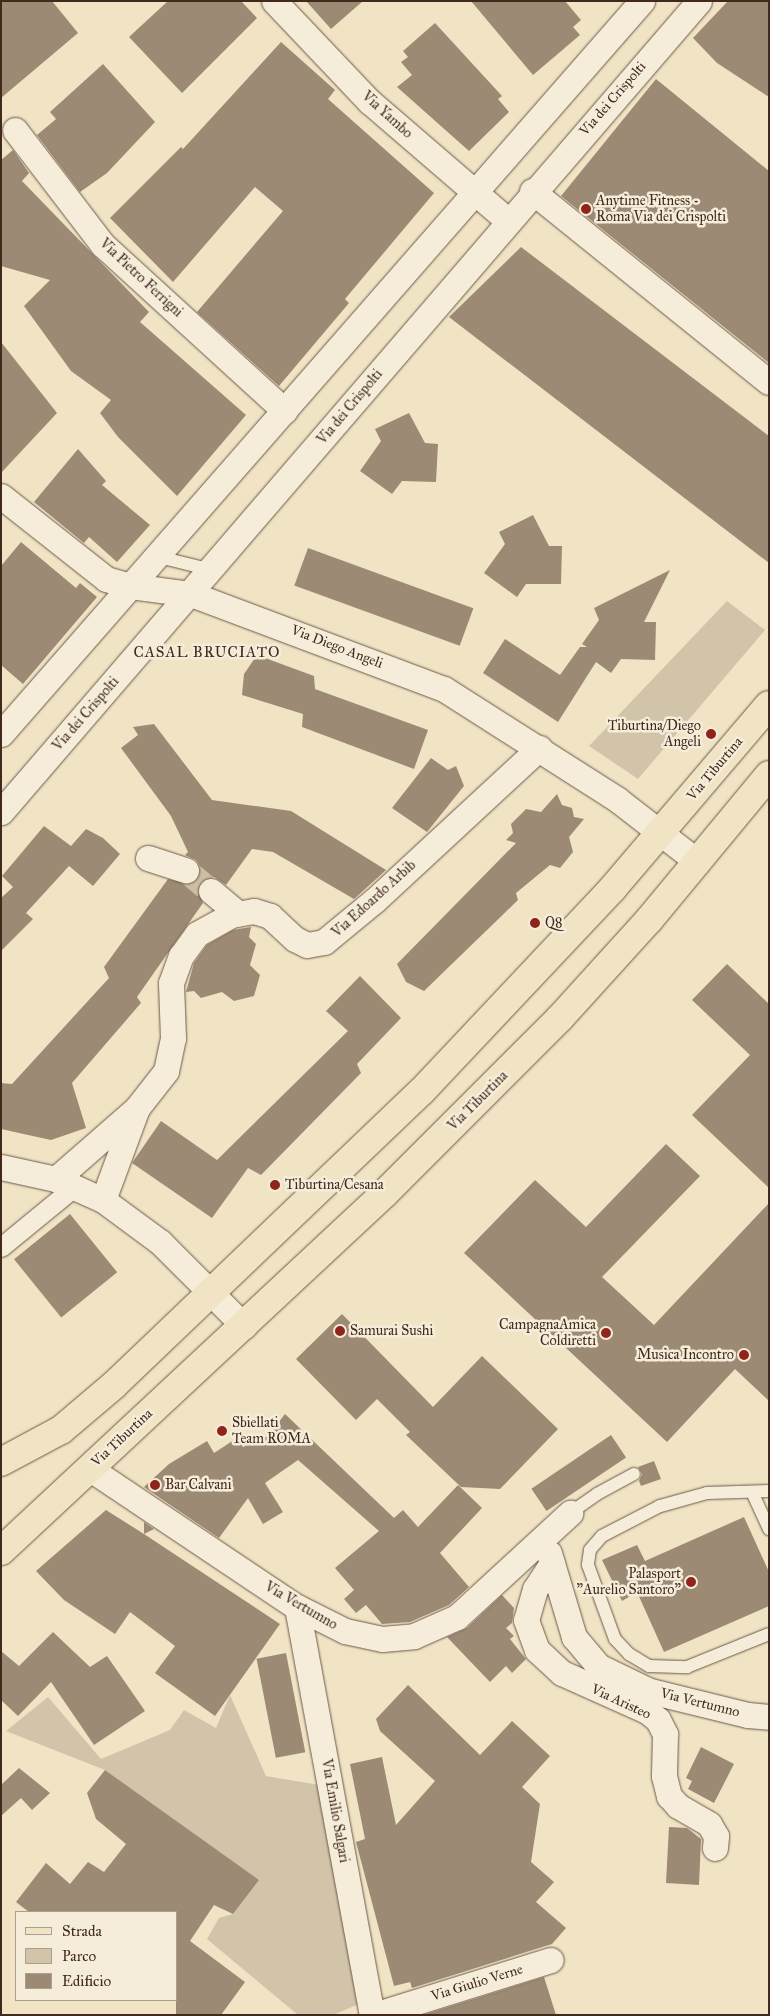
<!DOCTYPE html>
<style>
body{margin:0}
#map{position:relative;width:770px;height:2016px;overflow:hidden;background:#f0e4c5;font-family:"IM FELL Great Primer",serif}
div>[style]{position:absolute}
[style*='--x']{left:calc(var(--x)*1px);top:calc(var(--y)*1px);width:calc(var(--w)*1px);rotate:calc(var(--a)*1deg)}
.green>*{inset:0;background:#d2c4a9}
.building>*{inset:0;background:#9c8a75;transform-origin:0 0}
.minor-tunnel>*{height:25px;margin-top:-12.5px;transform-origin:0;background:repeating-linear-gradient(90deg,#cdbfa4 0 25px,transparent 0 37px)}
.roads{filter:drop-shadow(0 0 1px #6d5848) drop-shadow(0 0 1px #6d5848)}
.service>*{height:12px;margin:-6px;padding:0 6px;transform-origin:6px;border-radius:6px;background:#f5edd9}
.pedestrian>*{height:19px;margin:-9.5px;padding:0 9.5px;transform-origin:9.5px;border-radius:9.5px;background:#f5edd9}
.minor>*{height:25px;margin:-12.5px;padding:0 12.5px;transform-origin:12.5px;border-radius:12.5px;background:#f5edd9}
.primary>*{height:28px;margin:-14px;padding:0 14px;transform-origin:14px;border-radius:14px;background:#f0e4c5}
.dots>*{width:14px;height:14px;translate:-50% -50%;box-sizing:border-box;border:2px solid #f5edd9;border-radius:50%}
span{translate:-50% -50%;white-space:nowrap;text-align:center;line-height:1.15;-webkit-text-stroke:5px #f5edd9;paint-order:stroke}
.street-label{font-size:14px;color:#41291e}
.poi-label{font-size:14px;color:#41291e}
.left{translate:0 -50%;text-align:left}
.right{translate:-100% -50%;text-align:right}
.neighbourhood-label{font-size:15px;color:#41291e;letter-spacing:1px}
.frame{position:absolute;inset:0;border:2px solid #41291e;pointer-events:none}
.legend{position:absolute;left:15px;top:1911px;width:162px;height:90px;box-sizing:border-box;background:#f5edd9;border:1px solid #ad9f8e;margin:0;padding:6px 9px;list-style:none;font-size:15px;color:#41291e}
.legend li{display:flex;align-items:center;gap:10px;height:25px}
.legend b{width:25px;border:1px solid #ad9f8e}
</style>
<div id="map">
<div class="green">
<i style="clip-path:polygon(727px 601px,765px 630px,638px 779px,589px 746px)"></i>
<i style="clip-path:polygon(230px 1695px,266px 1776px,319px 1785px,359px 2004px,333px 2015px,298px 2015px,207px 1939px,219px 1918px,233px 1914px,259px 1880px,105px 1770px,6px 1731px,48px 1697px,101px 1759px,170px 1730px,184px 1710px,216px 1728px)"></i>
</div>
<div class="building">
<i style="clip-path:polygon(1px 1px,52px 1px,78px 33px,1px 98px)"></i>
<i style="clip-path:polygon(168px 1px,241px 1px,257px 18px,182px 93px,129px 37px)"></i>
<i style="clip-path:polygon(306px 1px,363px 1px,331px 29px)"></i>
<i style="clip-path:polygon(471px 1px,565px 1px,581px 20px,573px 27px,580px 35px,533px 75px)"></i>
<i style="clip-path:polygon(728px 1px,769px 1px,769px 97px,717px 63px,693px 38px)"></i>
<i style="clip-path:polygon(435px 23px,502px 96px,498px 99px,509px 112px,469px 151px,397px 87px,412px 75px,401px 62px,408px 57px,403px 51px)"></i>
<i style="clip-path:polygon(281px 42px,335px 90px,328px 99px,434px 193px,345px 299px,349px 303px,279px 386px,197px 312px,283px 211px,255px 187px,173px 282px,110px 218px,181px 147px,183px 149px)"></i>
<i style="clip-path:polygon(103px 64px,155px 122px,107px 173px,80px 192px,37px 135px,56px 119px,50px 112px)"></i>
<i style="clip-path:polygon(656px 79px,769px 171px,769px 363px,561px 196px)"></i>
<i style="clip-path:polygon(13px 150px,29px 173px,22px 181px,149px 312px,140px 322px,246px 415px,177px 496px,118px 437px,100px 413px,111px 400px,71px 371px,24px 306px,50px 280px,1px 266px,1px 160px)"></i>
<i style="clip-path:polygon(521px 247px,769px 436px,769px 563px,449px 317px)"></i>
<i style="clip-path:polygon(1px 342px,57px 413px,1px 473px)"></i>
<i style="clip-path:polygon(409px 413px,425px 443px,438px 444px,436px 482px,402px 481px,392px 494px,360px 471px,381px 441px,375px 429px)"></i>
<i style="clip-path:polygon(78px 449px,106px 481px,102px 485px,150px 525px,117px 562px,89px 537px,84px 543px,34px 502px)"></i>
<i style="clip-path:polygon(533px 515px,549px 546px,562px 546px,561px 584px,526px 584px,517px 597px,484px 573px,505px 544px,499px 532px)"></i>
<i style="clip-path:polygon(21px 542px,76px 588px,80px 583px,97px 597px,23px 684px,1px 665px,1px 566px)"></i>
<i style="left:308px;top:548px;width:176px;height:40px;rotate:20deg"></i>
<i style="clip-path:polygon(670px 570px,644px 622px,656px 622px,655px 660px,621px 659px,611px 673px,596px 662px,558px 722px,483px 673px,505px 639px,560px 675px,580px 647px,587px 647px,582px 644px,599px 620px,594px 608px)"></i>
<i style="clip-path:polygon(257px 655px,314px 676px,315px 689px,428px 730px,414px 769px,302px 727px,303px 714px,242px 695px,244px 674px)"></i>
<i style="clip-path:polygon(154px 724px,212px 800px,291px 811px,386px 870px,354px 899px,273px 852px,252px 849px,226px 885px,214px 877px,206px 878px,197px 889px,203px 903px,137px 997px,141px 1003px,72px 1083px,86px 1128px,51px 1140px,1px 1129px,1px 1083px,12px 1084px,109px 978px,104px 967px,168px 879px,189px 884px,200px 875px,200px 866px,196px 860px,185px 855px,188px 852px,171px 816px,121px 748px,138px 735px,133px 727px)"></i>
<i style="clip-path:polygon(431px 758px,448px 770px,456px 766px,464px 786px,427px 832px,392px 808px)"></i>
<i style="clip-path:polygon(557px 794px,562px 805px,572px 808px,574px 817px,584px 819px,569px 837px,573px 852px,560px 868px,550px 865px,516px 893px,518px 900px,424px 991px,406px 982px,397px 964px,516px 843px,506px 840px,513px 833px,511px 824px,526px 809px,541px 812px)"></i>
<i style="clip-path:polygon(44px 826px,71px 846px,86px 829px,103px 838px,120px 854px,93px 886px,69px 866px,26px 913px,33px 919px,1px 951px,1px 898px,13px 887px,2px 876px)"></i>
<i style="clip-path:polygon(251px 927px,249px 937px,256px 944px,250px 965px,260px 975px,254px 996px,234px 1001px,222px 992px,201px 998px,194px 991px,186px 992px,194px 963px,207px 945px,233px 930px)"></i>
<i style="clip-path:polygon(727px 964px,769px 1004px,769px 1188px,692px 1115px,750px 1055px,692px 1000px)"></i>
<i style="clip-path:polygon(360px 976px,401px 1018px,357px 1064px,361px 1073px,261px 1175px,248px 1168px,212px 1218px,132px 1163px,161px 1121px,217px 1160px,348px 1031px,326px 1011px)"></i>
<i style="clip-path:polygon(666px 1144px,700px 1176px,602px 1277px,654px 1325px,769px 1203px,769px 1401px,735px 1369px,667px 1442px,464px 1253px,535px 1180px,586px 1227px)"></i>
<i style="left:70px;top:1214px;width:75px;height:72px;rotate:51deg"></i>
<i style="clip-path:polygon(342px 1314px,433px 1407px,482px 1356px,558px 1429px,500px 1489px,461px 1487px,406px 1435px,410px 1432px,377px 1399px,356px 1420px,296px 1359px)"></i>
<i style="clip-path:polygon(285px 1414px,394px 1518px,403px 1510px,418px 1527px,458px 1485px,482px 1508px,440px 1553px,469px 1587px,449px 1605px,410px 1622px,382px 1624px,366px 1605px,356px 1613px,344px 1599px,354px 1590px,335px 1568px,379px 1531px,298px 1460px,265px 1483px,283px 1512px,263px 1524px,248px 1498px,219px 1538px,144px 1487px,169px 1464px,207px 1441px,214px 1453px,237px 1438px,243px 1447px,268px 1436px)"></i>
<i style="left:611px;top:1435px;width:27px;height:96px;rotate:56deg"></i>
<i style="clip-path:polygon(654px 1461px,661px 1479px,641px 1486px,639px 1481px,642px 1474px,638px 1467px)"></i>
<i style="clip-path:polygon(106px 1510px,144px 1534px,144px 1522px,154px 1529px,144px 1534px,280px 1624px,215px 1716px,155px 1673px,175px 1646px,130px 1612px,115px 1634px,64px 1600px,36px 1571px)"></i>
<i style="clip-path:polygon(744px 1517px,769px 1572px,769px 1606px,664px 1652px,637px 1592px,622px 1601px,602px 1560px,637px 1545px,645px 1561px)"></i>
<i style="clip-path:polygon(502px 1595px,514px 1608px,512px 1623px,506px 1628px,514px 1636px,510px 1639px,526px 1659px,512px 1673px,506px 1666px,490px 1682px,447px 1637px,467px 1628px)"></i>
<i style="clip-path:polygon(53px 1632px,90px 1667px,107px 1656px,145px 1711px,94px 1745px,51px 1682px,18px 1716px,1px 1700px,1px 1651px,19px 1666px)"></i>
<i style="left:286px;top:1653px;width:101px;height:30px;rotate:79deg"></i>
<i style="clip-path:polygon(408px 1685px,480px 1755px,512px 1721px,550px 1756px,522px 1787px,540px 1804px,531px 1862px,554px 1882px,536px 1902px,566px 1928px,552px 1944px,412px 1988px,410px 1982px,394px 1986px,356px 1842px,365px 1839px,350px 1764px,382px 1757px,396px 1825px,435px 1781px,380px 1731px,376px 1719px)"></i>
<i style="clip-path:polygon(701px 1747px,734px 1764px,714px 1803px,688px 1789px,692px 1781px,686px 1778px)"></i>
<i style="clip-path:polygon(19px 1768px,50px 1793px,32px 1810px,21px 1798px,1px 1816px,1px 1785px)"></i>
<i style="clip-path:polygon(105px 1770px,259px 1880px,233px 1914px,214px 1905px,190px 1941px,245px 1982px,221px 2015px,176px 2015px,176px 1912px,29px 1912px,16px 1902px,46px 1863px,70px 1884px,88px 1862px,104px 1872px,126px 1844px,96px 1819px,87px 1793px)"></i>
<i style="clip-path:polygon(669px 1827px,687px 1828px,701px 1839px,699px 1885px,666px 1883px)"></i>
<i style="clip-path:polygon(544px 1977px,556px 2015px,423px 2015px)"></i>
</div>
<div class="minor-tunnel">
<i style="--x:186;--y:870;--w:33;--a:40"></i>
</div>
<div class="roads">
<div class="service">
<i style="--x:155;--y:556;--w:59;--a:13.8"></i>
<i style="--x:769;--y:1491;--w:62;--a:178.2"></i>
<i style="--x:707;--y:1493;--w:49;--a:164.5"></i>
<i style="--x:660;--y:1506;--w:65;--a:152.7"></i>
<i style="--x:602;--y:1536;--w:18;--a:131"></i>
<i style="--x:590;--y:1550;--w:15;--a:98"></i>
<i style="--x:588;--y:1565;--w:79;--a:70"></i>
<i style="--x:615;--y:1639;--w:21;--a:47"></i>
<i style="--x:629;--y:1654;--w:23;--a:31"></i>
<i style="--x:649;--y:1666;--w:38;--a:2"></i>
<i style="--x:687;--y:1667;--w:88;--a:-21.9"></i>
<i style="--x:752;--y:1492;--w:41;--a:65.3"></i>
<i style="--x:570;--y:1513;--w:33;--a:-35"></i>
<i style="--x:597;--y:1494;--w:42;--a:-28.4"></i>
</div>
<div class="pedestrian">
<i style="--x:1;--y:1247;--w:94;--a:-39.4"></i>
</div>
<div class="minor">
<i style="--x:274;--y:1;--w:139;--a:46.5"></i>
<i style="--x:370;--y:102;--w:181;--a:40.7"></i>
<i style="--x:15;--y:130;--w:145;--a:52.6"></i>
<i style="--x:103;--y:245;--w:246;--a:42.4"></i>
<i style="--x:532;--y:191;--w:304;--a:38.9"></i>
<i style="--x:1;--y:496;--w:134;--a:38.3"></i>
<i style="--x:106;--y:579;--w:25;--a:16"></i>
<i style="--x:130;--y:586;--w:62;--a:7.5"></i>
<i style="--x:191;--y:594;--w:270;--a:20.6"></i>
<i style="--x:444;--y:689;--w:206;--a:32.5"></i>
<i style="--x:618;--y:800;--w:101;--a:37.8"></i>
<i style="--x:1;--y:734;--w:974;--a:-48.83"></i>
<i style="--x:1;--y:812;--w:1070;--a:-49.28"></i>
<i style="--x:148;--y:858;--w:40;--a:18"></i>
<i style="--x:211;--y:891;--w:35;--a:40"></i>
<i style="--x:1;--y:1167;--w:56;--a:12.3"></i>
<i style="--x:56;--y:1179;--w:51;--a:24.1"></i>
<i style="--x:103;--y:1200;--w:71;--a:36.4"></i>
<i style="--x:160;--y:1242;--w:119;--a:45"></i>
<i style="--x:56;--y:1179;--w:108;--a:-41.2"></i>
<i style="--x:137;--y:1108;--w:47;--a:-51.9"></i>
<i style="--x:166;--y:1071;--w:34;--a:-78"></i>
<i style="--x:173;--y:1038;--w:55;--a:-92.1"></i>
<i style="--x:171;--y:983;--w:29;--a:-70"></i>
<i style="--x:181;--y:956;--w:27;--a:-54"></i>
<i style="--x:197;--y:934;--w:39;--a:-29"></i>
<i style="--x:231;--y:915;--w:23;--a:-10"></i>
<i style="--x:254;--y:911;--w:17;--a:17"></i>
<i style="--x:270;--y:916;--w:34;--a:43"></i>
<i style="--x:295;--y:939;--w:13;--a:27"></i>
<i style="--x:307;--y:945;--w:17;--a:-10"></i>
<i style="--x:324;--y:942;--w:66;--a:-39.5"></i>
<i style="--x:375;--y:900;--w:224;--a:-42.8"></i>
<i style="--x:103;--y:1200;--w:95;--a:-69.7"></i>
<i style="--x:89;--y:1468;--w:250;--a:33.8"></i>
<i style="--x:297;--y:1607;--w:54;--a:26.6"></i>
<i style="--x:345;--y:1631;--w:38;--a:12"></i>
<i style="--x:382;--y:1639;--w:32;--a:-5"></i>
<i style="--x:414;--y:1636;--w:47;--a:-23.8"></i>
<i style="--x:457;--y:1617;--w:154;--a:-42.6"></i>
<i style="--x:549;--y:1553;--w:88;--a:73.4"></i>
<i style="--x:574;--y:1637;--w:38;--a:50"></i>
<i style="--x:598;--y:1666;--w:58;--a:25.7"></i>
<i style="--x:650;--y:1691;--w:101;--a:13.8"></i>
<i style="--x:748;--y:1715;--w:21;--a:5"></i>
<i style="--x:552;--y:1563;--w:31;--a:123"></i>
<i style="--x:535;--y:1589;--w:32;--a:106"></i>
<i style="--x:526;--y:1620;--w:32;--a:70"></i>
<i style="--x:537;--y:1650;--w:34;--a:43"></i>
<i style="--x:562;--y:1673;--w:93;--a:24.1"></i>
<i style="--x:647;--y:1711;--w:14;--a:39"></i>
<i style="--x:658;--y:1720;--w:16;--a:63"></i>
<i style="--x:665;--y:1734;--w:42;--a:91.4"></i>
<i style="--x:664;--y:1776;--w:21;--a:76"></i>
<i style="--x:669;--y:1796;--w:13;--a:48"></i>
<i style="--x:678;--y:1806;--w:36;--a:30"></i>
<i style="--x:709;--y:1824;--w:14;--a:60"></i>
<i style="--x:716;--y:1836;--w:12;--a:95"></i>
<i style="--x:297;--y:1607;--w:415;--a:79.6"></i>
<i style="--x:374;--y:2015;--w:185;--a:-17.3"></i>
</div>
<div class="primary">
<i style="--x:1;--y:1462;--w:68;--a:-28.1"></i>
<i style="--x:61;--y:1430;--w:70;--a:-40.3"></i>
<i style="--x:114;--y:1385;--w:424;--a:-43.7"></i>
<i style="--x:421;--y:1092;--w:280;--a:-46.7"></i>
<i style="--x:613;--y:888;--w:240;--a:-49.6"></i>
<i style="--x:1;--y:1551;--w:524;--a:-42.99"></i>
<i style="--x:384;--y:1194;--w:249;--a:-45"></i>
<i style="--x:560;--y:1018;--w:132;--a:-47.8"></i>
<i style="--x:649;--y:920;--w:188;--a:-50.4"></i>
</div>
</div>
<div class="dots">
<i style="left:586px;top:209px;background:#8f2418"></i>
<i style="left:711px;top:734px;background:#8f2418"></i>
<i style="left:535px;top:923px;background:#8f2418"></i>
<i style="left:275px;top:1185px;background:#8f2418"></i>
<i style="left:340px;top:1331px;background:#8f2418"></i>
<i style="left:606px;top:1333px;background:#8f2418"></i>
<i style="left:744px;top:1355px;background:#8f2418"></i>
<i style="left:222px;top:1431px;background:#8f2418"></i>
<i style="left:155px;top:1485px;background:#8f2418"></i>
<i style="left:691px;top:1582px;background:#8f2418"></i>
</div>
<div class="street-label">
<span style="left:613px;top:99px;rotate:-49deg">Via dei Crispolti</span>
<span style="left:387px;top:115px;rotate:42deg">Via Yambo</span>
<span style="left:141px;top:278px;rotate:43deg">Via Pietro Ferrigni</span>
<span style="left:350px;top:407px;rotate:-50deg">Via dei Crispolti</span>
<span style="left:337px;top:647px;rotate:21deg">Via Diego Angeli</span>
<span style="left:86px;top:714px;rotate:-49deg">Via dei Crispolti</span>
<span style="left:715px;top:769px;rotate:-50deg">Via Tiburtina</span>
<span style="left:374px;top:899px;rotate:-42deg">Via Edoardo Arbib</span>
<span style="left:478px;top:1101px;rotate:-45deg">Via Tiburtina</span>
<span style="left:122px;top:1438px;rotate:-43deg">Via Tiburtina</span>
<span style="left:301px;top:1606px;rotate:30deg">Via Vertumno</span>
<span style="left:621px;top:1702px;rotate:25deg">Via Aristeo</span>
<span style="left:700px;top:1703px;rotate:14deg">Via Vertumno</span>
<span style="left:335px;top:1811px;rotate:80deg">Via Emilio Salgari</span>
<span style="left:477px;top:1983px;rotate:-17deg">Via Giulio Verne</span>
</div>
<div class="poi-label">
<span class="left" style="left:596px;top:209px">Anytime Fitness -<br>Roma Via dei Crispolti</span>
<span class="right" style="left:701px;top:734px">Tiburtina/Diego<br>Angeli</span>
<span class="left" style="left:545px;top:923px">Q8</span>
<span class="left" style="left:285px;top:1185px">Tiburtina/Cesana</span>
<span class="right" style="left:596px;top:1333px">CampagnaAmica<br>Coldiretti</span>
<span class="left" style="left:350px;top:1331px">Samurai Sushi</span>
<span class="right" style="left:734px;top:1355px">Musica Incontro</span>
<span class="left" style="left:232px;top:1431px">Sbiellati<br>Team ROMA</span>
<span class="left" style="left:165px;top:1485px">Bar Calvani</span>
<span class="right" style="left:681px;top:1582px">Palasport<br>"Aurelio Santoro"</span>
</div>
<div class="neighbourhood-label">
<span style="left:207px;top:653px">CASAL BRUCIATO</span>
</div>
<div class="frame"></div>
<ul class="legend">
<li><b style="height:6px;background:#f0e4c5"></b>Strada</li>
<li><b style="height:14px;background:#d2c4a9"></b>Parco</li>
<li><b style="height:14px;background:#9c8a75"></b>Edificio</li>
</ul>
</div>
